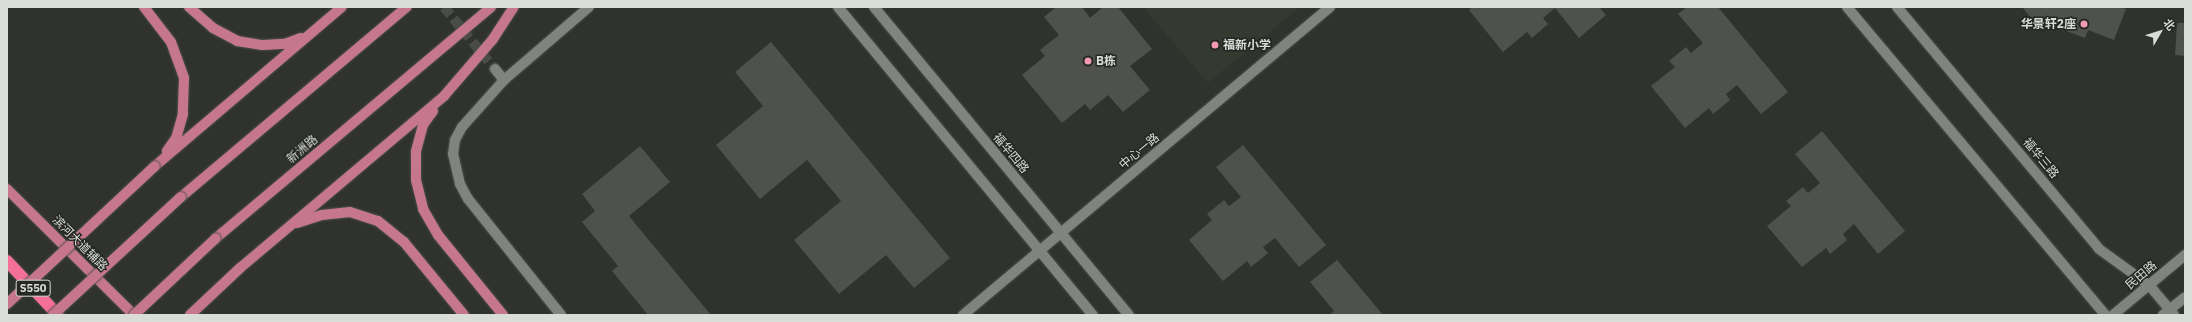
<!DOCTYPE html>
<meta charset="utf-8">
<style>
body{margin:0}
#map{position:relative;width:2192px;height:322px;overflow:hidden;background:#2f322d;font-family:"IBM Plex Sans","Noto Sans SC",sans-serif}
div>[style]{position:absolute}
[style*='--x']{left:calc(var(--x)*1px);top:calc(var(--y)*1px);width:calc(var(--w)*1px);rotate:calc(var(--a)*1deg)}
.built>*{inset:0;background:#343a2f}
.building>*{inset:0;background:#4f514c}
.street-tunnel>*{height:10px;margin-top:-5px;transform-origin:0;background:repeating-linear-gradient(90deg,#494c47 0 10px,transparent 0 15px)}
.roads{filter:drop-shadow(0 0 1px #4e504c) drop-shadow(0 0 1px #4e504c)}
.street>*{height:10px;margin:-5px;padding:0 5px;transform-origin:5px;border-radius:5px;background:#81847e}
.secondary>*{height:10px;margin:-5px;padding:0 5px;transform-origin:5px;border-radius:5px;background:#81847e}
.primary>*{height:10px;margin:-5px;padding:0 5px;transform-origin:5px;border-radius:5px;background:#c6778f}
.highway>*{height:12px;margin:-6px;padding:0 6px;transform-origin:6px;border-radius:6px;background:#f46f9a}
.bridges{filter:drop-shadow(0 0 1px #4e504c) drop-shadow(0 0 1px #4e504c)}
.primary-bridge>*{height:10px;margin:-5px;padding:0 5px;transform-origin:5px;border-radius:5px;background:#c6778f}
.dots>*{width:11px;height:11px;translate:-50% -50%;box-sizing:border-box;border:2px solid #252823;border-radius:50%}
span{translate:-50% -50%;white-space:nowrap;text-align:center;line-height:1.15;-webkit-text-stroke:3px #252823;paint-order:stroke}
.shield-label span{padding:1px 3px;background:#252823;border:1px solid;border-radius:3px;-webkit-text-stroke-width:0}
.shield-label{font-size:11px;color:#dadcd9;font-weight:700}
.poi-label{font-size:12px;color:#dadcd9;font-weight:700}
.right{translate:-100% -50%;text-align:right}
.left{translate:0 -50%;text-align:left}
.street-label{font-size:12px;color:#dadcd9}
.frame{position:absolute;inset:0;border:8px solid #dadcd9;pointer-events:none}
.north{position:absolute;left:2140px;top:12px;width:40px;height:40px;-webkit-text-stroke:3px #252823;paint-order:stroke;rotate:51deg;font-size:11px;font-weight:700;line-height:16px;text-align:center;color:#dadcd9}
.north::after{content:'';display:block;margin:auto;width:14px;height:18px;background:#dadcd9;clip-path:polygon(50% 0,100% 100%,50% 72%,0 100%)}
</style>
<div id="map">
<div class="built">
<i style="clip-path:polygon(1143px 7px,1300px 7px,1208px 83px)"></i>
</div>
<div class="building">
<i style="clip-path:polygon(1056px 7px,1082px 7px,1090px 18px,1103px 7px,1118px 7px,1152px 49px,1130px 66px,1150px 90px,1123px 112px,1108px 95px,1090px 110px,1085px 104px,1062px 123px,1022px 75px,1045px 56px,1040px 50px,1059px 35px,1044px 17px)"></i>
<i style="clip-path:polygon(1472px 7px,1599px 7px,1606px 15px,1579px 38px,1555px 8px,1543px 18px,1548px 24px,1532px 38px,1527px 32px,1503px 52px,1469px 10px)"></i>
<i style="clip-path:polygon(1687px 7px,1718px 7px,1788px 92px,1761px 114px,1737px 85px,1726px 94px,1730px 100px,1713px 114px,1709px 108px,1685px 128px,1651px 86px,1675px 67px,1669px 61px,1686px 47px,1691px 53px,1703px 43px,1678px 14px)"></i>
<i style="clip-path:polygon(2022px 7px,2119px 7px,2126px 9px,2114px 40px,2088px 30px,2085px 38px,2031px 18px)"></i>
<i style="clip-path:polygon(2177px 23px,2185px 23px,2185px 56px,2175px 55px)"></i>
<i style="clip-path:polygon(771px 42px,950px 258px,914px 288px,886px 255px,839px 294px,794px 240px,841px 201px,807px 160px,760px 199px,716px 145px,763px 106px,735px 72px)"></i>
<i style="clip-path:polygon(1822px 131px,1905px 231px,1878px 254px,1854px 224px,1843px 234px,1847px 240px,1830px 254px,1826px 248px,1802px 267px,1767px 226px,1791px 206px,1786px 201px,1803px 187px,1808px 193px,1820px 183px,1795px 154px)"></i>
<i style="clip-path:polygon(1243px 145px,1326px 245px,1299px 267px,1275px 238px,1263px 247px,1268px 253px,1251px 267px,1247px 261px,1223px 281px,1189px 240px,1212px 220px,1207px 214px,1224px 200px,1229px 206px,1241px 197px,1216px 167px)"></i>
<i style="clip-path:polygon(640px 146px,670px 182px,629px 216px,711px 315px,648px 315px,612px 271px,618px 266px,582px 222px,595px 211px,582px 194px)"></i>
<i style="clip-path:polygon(1337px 260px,1383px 315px,1329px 315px,1334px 311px,1310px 282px)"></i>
</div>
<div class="street-tunnel">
<i style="--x:444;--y:7;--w:80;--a:50.6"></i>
</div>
<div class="roads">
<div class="street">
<i style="--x:495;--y:69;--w:14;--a:51"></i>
<i style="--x:561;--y:315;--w:149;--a:-128.7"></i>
<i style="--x:468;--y:199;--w:17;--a:-118"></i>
<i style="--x:460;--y:184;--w:31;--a:-103"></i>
<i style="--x:453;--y:154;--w:14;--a:-82"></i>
<i style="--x:455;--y:140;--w:15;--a:-62"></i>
<i style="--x:462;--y:127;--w:63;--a:-48.2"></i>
<i style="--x:504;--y:80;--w:112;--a:-40.7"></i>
<i style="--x:963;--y:315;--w:479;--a:-40"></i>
</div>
<div class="secondary">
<i style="--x:838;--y:7;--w:400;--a:50.4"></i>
<i style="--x:874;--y:7;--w:400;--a:50.4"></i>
<i style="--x:1847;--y:7;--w:402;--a:50"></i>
<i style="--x:1897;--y:7;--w:315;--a:50.1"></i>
<i style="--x:2099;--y:249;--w:62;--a:35.8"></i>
<i style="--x:2149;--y:285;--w:39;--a:50"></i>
<i style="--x:2113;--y:315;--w:94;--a:-39.8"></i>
<i style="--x:2163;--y:315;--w:28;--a:-39"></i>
</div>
<div class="primary">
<i style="--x:144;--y:7;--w:44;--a:52.4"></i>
<i style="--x:171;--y:42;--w:38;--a:70"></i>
<i style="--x:184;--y:78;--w:36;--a:92"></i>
<i style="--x:183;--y:114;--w:25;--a:106"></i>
<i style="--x:176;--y:138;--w:16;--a:125"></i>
<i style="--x:189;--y:7;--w:32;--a:41"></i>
<i style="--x:213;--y:28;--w:27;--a:28"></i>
<i style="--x:237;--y:41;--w:26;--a:9"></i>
<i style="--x:263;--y:45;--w:22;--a:-3"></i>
<i style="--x:285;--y:44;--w:17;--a:-21"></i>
<i style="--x:433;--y:111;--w:17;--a:126"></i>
<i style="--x:423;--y:125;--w:28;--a:105"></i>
<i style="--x:416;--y:152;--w:28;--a:90"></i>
<i style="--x:416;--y:180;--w:30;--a:76"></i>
<i style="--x:423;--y:209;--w:30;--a:60"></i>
<i style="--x:438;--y:235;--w:103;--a:50.9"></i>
<i style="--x:155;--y:166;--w:245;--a:-40.4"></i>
<i style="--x:7;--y:189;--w:179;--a:44.8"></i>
<i style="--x:181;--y:197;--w:295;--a:-40.1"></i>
<i style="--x:297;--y:223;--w:26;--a:-18"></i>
<i style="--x:322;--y:215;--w:28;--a:-6"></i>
<i style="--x:350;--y:212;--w:29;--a:18"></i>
<i style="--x:378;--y:221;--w:33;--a:39"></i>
<i style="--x:404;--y:242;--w:94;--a:50.6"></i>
<i style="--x:216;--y:238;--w:359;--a:-40"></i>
<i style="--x:190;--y:315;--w:69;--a:-43.2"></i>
<i style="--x:240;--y:268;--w:267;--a:-40.1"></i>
<i style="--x:444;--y:96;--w:75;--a:-49.3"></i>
<i style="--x:493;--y:39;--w:38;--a:-57"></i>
</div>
<div class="highway">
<i style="--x:7;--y:261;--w:74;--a:46.6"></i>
</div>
</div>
<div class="bridges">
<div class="primary-bridge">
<i style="--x:7;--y:304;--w:202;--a:-43"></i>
<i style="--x:53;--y:315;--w:174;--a:-42.7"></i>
<i style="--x:134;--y:315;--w:112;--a:-43.2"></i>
</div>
</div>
<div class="dots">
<i style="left:2084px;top:24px;background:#f19ab2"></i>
<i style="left:1215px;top:45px;background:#f19ab2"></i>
<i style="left:1088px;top:61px;background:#f19ab2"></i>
</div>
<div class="shield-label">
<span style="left:33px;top:288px">S550</span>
</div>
<div class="poi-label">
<span class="right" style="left:2076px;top:24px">华景轩2座</span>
<span class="left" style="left:1223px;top:45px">福新小学</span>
<span class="left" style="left:1096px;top:61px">B栋</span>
</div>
<div class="street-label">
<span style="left:302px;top:149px;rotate:-40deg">新洲路</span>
<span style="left:1139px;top:151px;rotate:-40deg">中心一路</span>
<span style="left:1011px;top:153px;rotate:50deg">福华四路</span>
<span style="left:2041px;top:158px;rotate:50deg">福华三路</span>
<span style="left:80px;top:243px;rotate:45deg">滨河大道辅路</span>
<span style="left:2141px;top:275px;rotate:-40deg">民田路</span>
</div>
<div class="frame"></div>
<div class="north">北</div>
</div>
